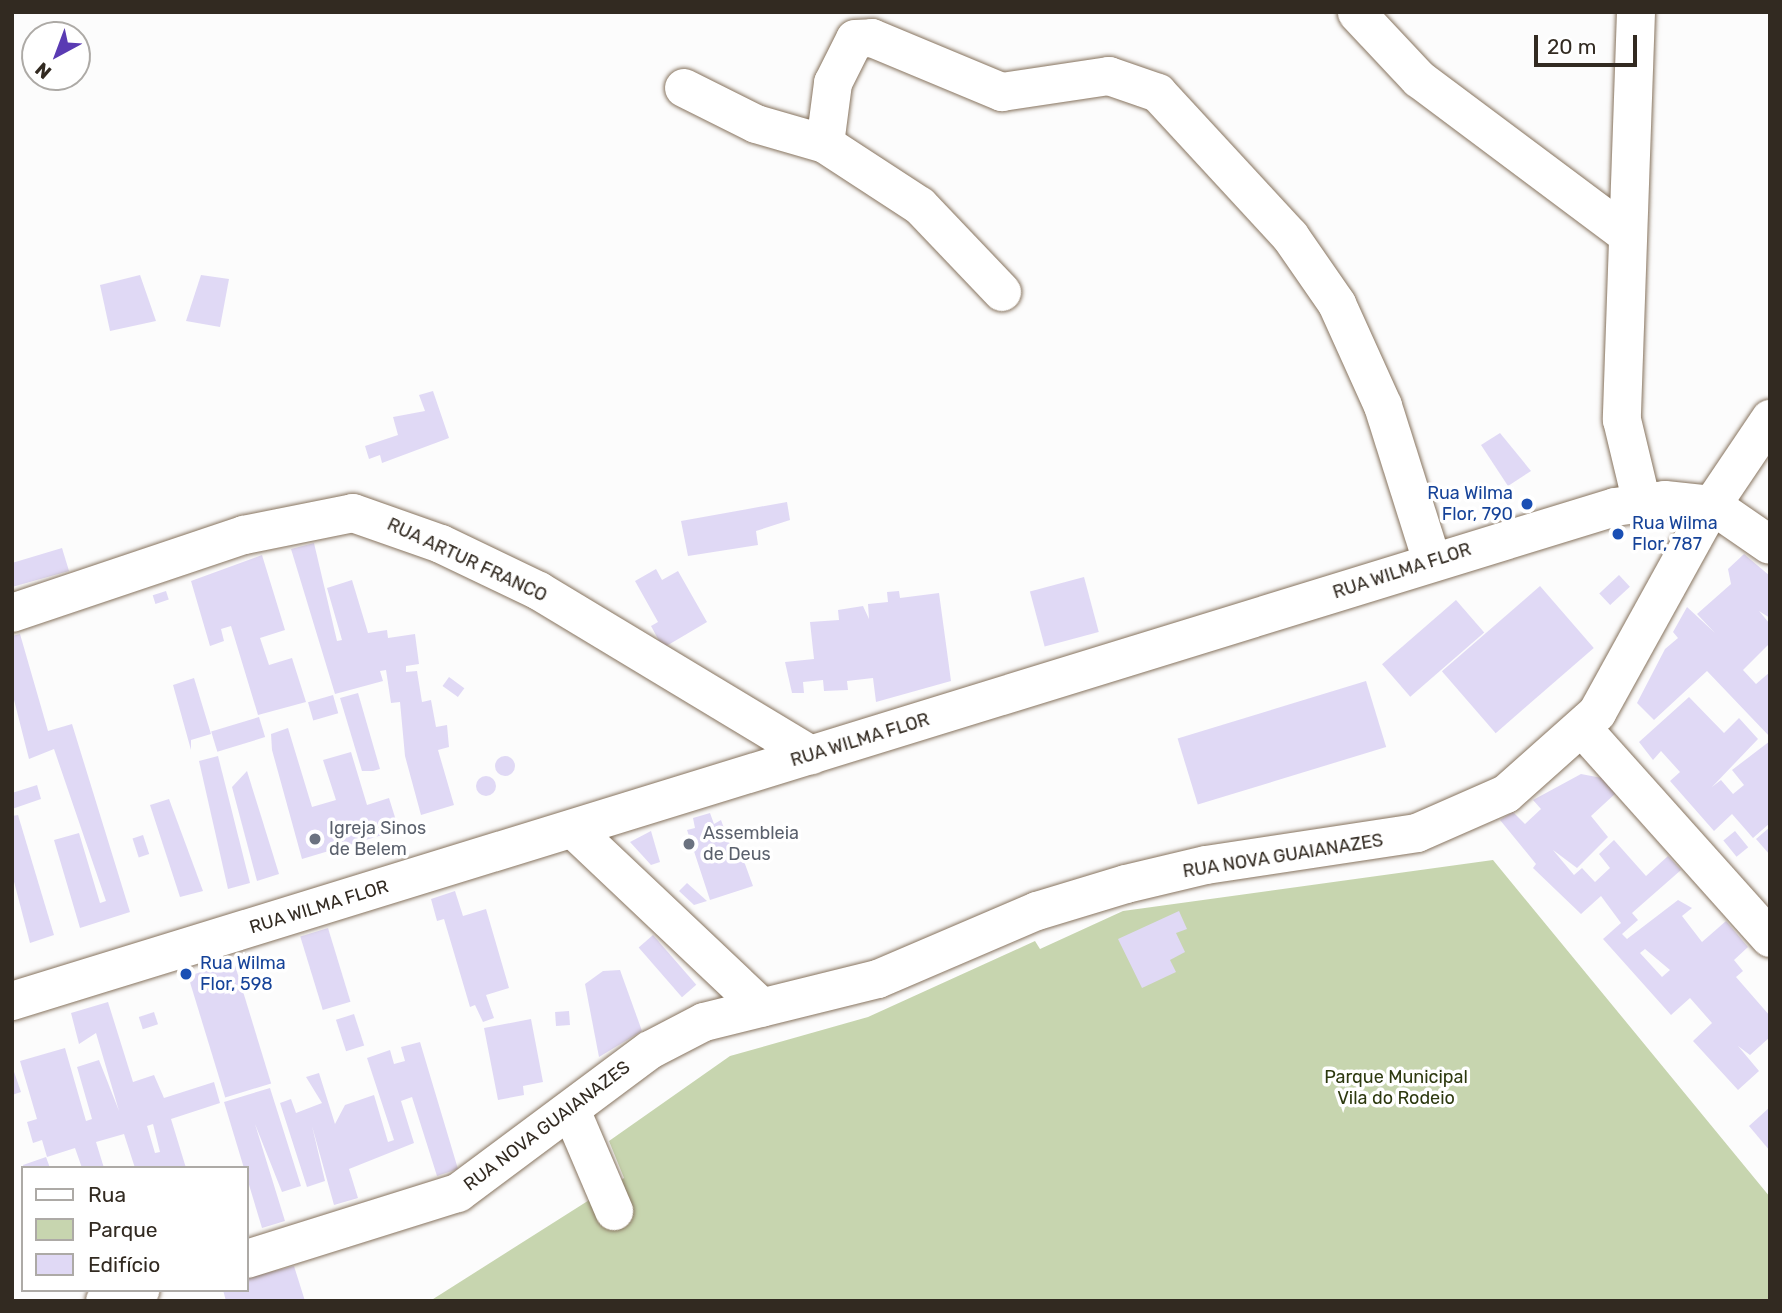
<!DOCTYPE html>
<meta charset="utf-8">
<style>
body{margin:0}
#map{position:relative;width:1782px;height:1313px;overflow:hidden;background:#fcfcfc;font-family:Rubik,sans-serif}
div>[style]{position:absolute}
[style*='--x']{left:calc(var(--x)*1px);top:calc(var(--y)*1px);width:calc(var(--w)*1px);rotate:calc(var(--a)*1deg)}
.green>*{inset:0;background:#c7d5af}
.building>*{inset:0;background:#e0d9f5;transform-origin:0 0}
.round{border-radius:50%}
.roads{filter:drop-shadow(0 0 2px #87745f) drop-shadow(0 0 2px #87745f)}
.minor>*{height:38px;margin:-19px;padding:0 19px;transform-origin:19px;border-radius:19px;background:#fff}
.dots>*{width:19px;height:19px;translate:-50% -50%;box-sizing:border-box;border:4px solid #fff;border-radius:50%}
span{translate:-50% -50%;white-space:nowrap;text-align:center;line-height:1.15;-webkit-text-stroke:7px #fff;paint-order:stroke}
.transit-label{font-size:18px;color:#164399}
.right{translate:-100% -50%;text-align:right}
.left{translate:0 -50%;text-align:left}
.street-label{font-size:18px;color:#322a21}
.worship-label{font-size:18px;color:#5b616d}
.park-label{font-size:18px;color:#2d390f}
.frame{position:absolute;inset:0;border:14px solid #322a21;pointer-events:none}
.legend{position:absolute;left:21px;top:1166px;width:228px;height:126px;box-sizing:border-box;background:#fff;border:2px solid #adaaa6;margin:0;padding:9px 12px;list-style:none;font-size:21px;color:#322a21}
.legend li{display:flex;align-items:center;gap:14px;height:35px}
.legend b{width:35px;border:2px solid #adaaa6}
.north{position:absolute;left:21px;top:21px;width:70px;height:70px;box-sizing:border-box;background:#fff;border:2px solid #adaaa6;border-radius:50%;rotate:221deg;font-size:19px;font-weight:700;line-height:28px;text-align:center;color:#322a21}
.north::after{content:'';display:block;margin:auto;width:24px;height:32px;background:#5a3bb3;clip-path:polygon(50% 0,100% 100%,50% 72%,0 100%)}
.scale{position:absolute;left:1534px;top:35px;width:103px;height:32px;box-sizing:border-box;border:4px solid #322a21;border-top:0;padding-left:9px;font-size:21px;line-height:24px;white-space:nowrap;color:#322a21;-webkit-text-stroke:5px #fff;paint-order:stroke}
</style>
<div id="map">
<div class="green">
<i style="clip-path:polygon(1493px 860px,1770px 1197px,1770px 1301px,430px 1301px,624px 1178px,609px 1141px,730px 1056px,868px 1017px,1035px 941px,1040px 949px,1123px 911px)"></i>
</div>
<div class="building">
<i style="clip-path:polygon(140px 275px,156px 321px,110px 331px,100px 285px)"></i>
<i style="clip-path:polygon(201px 275px,229px 279px,220px 327px,186px 321px)"></i>
<i style="clip-path:polygon(433px 391px,449px 438px,382px 463px,380px 455px,369px 459px,365px 446px,398px 435px,393px 417px,425px 411px,419px 395px)"></i>
<i style="clip-path:polygon(1500px 433px,1531px 471px,1508px 486px,1481px 445px)"></i>
<i style="clip-path:polygon(787px 502px,790px 520px,756px 531px,758px 545px,688px 556px,681px 521px)"></i>
<i style="clip-path:polygon(314px 543px,337px 641px,342px 640px,327px 588px,352px 580px,368px 633px,387px 630px,388px 638px,415px 634px,419px 664px,406px 666px,406px 672px,417px 671px,422px 702px,431px 700px,436px 727px,447px 725px,449px 747px,438px 750px,454px 805px,421px 815px,405px 756px,400px 702px,391px 703px,386px 670px,380px 671px,383px 681px,335px 694px,291px 549px)"></i>
<i style="clip-path:polygon(62px 548px,69px 571px,12px 587px,12px 563px)"></i>
<i style="clip-path:polygon(1744px 554px,1770px 576px,1770px 618px,1759px 611px,1770px 624px,1770px 643px,1743px 670px,1756px 684px,1770px 672px,1770px 737px,1707px 671px,1654px 720px,1637px 703px,1665px 649px,1678px 638px,1673px 632px,1687px 607px,1715px 633px,1697px 614px,1731px 584px,1728px 569px)"></i>
<i style="clip-path:polygon(262px 555px,285px 630px,260px 638px,269px 665px,292px 658px,306px 702px,258px 715px,231px 626px,221px 629px,224px 641px,210px 646px,191px 581px)"></i>
<i style="clip-path:polygon(656px 569px,662px 580px,678px 571px,707px 622px,663px 648px,651px 626px,658px 622px,635px 581px)"></i>
<i style="left:1619px;top:575px;width:16px;height:27px;rotate:47deg"></i>
<i style="left:1084px;top:577px;width:57px;height:56px;rotate:75deg"></i>
<i style="left:1540px;top:586px;width:82px;height:130px;rotate:49deg"></i>
<i style="left:166px;top:591px;width:9px;height:14px;rotate:72deg"></i>
<i style="clip-path:polygon(899px 591px,900px 598px,939px 593px,951px 681px,876px 702px,873px 678px,847px 681px,848px 690px,824px 691px,823px 680px,803px 682px,804px 693px,792px 693px,785px 662px,814px 659px,810px 622px,839px 620px,838px 610px,863px 606px,869px 619px,868px 604px,888px 602px,887px 592px)"></i>
<i style="left:1456px;top:600px;width:43px;height:98px;rotate:49deg"></i>
<i style="clip-path:polygon(20px 634px,48px 731px,72px 724px,130px 912px,80px 928px,54px 840px,79px 833px,100px 903px,106px 901px,54px 749px,29px 759px,12px 692px,12px 636px)"></i>
<i style="left:449px;top:677px;width:19px;height:11px;rotate:36deg"></i>
<i style="clip-path:polygon(194px 678px,211px 734px,191px 740px,191px 750px,173px 685px)"></i>
<i style="left:1366px;top:681px;width:69px;height:197px;rotate:73deg"></i>
<i style="clip-path:polygon(358px 693px,380px 769px,373px 771px,362px 771px,340px 698px)"></i>
<i style="left:333px;top:695px;width:19px;height:26px;rotate:74deg"></i>
<i style="clip-path:polygon(1689px 697px,1724px 733px,1739px 718px,1758px 739px,1712px 787px,1721px 780px,1733px 794px,1744px 785px,1732px 770px,1770px 741px,1770px 823px,1753px 838px,1732px 814px,1714px 831px,1670px 781px,1680px 772px,1661px 751px,1653px 760px,1639px 742px)"></i>
<i style="left:259px;top:717px;width:21px;height:50px;rotate:73deg"></i>
<i style="clip-path:polygon(288px 728px,312px 807px,336px 800px,323px 760px,351px 752px,367px 805px,389px 798px,399px 830px,302px 859px,272px 750px,271px 734px)"></i>
<i style="clip-path:polygon(218px 756px,250px 883px,228px 889px,199px 761px)"></i>
<i class="round" style="left:495px;top:756px;width:20px;height:20px"></i>
<i style="clip-path:polygon(247px 771px,279px 874px,257px 881px,232px 787px)"></i>
<i style="clip-path:polygon(evenodd,1581px 774px,1602px 778px,1616px 793px,1591px 816px,1608px 837px,1577px 868px,1553px 850px,1574px 875px,1582px 868px,1595px 882px,1610px 868px,1599px 854px,1614px 840px,1646px 876px,1668px 856px,1681px 870px,1632px 913px,1638px 920px,1622px 934px,1627px 939px,1678px 900px,1692px 908px,1682px 916px,1702px 942px,1726px 921px,1748px 947px,1734px 960px,1743px 971px,1736px 977px,1770px 1016px,1770px 1037px,1750px 1055px,1738px 1046px,1759px 1071px,1738px 1090px,1693px 1041px,1712px 1023px,1690px 998px,1671px 1015px,1603px 939px,1621px 923px,1601px 896px,1581px 914px,1533px 868px,1536px 864px,1500px 820px,1513px 812px,1525px 824px,1541px 809px,1533px 800px,1581px 774px,1645px 949px,1670px 970px,1662px 977px,1640px 953px,1645px 949px)"></i>
<i class="round" style="left:476px;top:776px;width:20px;height:20px"></i>
<i style="clip-path:polygon(37px 785px,41px 799px,12px 809px,12px 793px)"></i>
<i style="clip-path:polygon(169px 799px,203px 891px,180px 897px,150px 805px)"></i>
<i style="clip-path:polygon(710px 813px,714px 824px,721px 820px,734px 856px,741px 853px,753px 886px,710px 900px,687px 830px,695px 828px,693px 818px)"></i>
<i style="clip-path:polygon(18px 815px,54px 935px,30px 943px,12px 874px,12px 816px)"></i>
<i style="clip-path:polygon(1770px 827px,1770px 855px,1756px 839px)"></i>
<i style="clip-path:polygon(651px 831px,660px 862px,651px 865px,630px 842px)"></i>
<i style="left:1735px;top:831px;width:21px;height:15px;rotate:51deg"></i>
<i style="left:143px;top:835px;width:20px;height:11px;rotate:72deg"></i>
<i style="clip-path:polygon(687px 883px,707px 901px,694px 905px,679px 891px)"></i>
<i style="clip-path:polygon(455px 891px,463px 916px,486px 909px,509px 988px,486px 995px,494px 1018px,483px 1022px,475px 1005px,470px 1007px,444px 919px,437px 921px,431px 899px)"></i>
<i style="clip-path:polygon(1179px 911px,1187px 929px,1176px 933px,1185px 952px,1170px 960px,1176px 972px,1142px 988px,1118px 939px)"></i>
<i style="left:328px;top:928px;width:77px;height:29px;rotate:73deg"></i>
<i style="left:653px;top:935px;width:66px;height:19px;rotate:49deg"></i>
<i style="left:234px;top:962px;width:127px;height:48px;rotate:73deg"></i>
<i style="clip-path:polygon(620px 970px,642px 1031px,599px 1057px,585px 984px,603px 971px)"></i>
<i style="clip-path:polygon(evenodd,108px 1002px,133px 1082px,154px 1075px,164px 1098px,214px 1082px,220px 1103px,171px 1119px,186px 1168px,135px 1168px,124px 1134px,96px 1142px,104px 1168px,82px 1168px,75px 1148px,47px 1157px,42px 1140px,33px 1143px,27px 1122px,37px 1119px,20px 1061px,65px 1048px,86px 1121px,92px 1119px,77px 1067px,99px 1060px,119px 1111px,96px 1033px,79px 1044px,71px 1013px,108px 1002px,153px 1124px,160px 1152px,155px 1153px,147px 1126px,153px 1124px)"></i>
<i style="left:569px;top:1011px;width:14px;height:14px;rotate:86deg"></i>
<i style="left:154px;top:1012px;width:13px;height:16px;rotate:72deg"></i>
<i style="left:354px;top:1014px;width:33px;height:19px;rotate:72deg"></i>
<i style="clip-path:polygon(531px 1019px,543px 1082px,523px 1086px,524px 1095px,498px 1100px,484px 1028px)"></i>
<i style="clip-path:polygon(420px 1042px,458px 1169px,437px 1176px,412px 1097px,401px 1101px,414px 1143px,349px 1169px,358px 1198px,334px 1205px,312px 1126px,325px 1181px,307px 1187px,280px 1103px,291px 1099px,296px 1113px,322px 1103px,306px 1077px,319px 1073px,335px 1124px,345px 1105px,374px 1095px,388px 1142px,394px 1140px,367px 1058px,390px 1050px,394px 1064px,405px 1061px,401px 1047px)"></i>
<i style="clip-path:polygon(12px 1066px,21px 1092px,12px 1095px)"></i>
<i style="clip-path:polygon(270px 1088px,301px 1186px,282px 1192px,255px 1124px,285px 1221px,262px 1228px,224px 1102px)"></i>
<i style="clip-path:polygon(1770px 1107px,1770px 1151px,1749px 1126px)"></i>
<i style="clip-path:polygon(46px 1157px,50px 1168px,24px 1168px,23px 1165px)"></i>
<i style="clip-path:polygon(294px 1266px,305px 1301px,226px 1301px,223px 1290px,247px 1290px,247px 1278px)"></i>
</div>
<div class="roads">
<div class="minor">
<i style="--x:1636;--y:12;--w:408;--a:92"></i>
<i style="--x:1622;--y:420;--w:85;--a:76.5"></i>
<i style="--x:1357;--y:13;--w:91;--a:46.8"></i>
<i style="--x:1419;--y:79;--w:259;--a:36.8"></i>
<i style="--x:684;--y:88;--w:80;--a:26.6"></i>
<i style="--x:756;--y:124;--w:72;--a:16.2"></i>
<i style="--x:1002;--y:292;--w:119;--a:-133.6"></i>
<i style="--x:920;--y:206;--w:113;--a:-146.9"></i>
<i style="--x:825;--y:144;--w:62;--a:-82.5"></i>
<i style="--x:833;--y:83;--w:49;--a:-63.4"></i>
<i style="--x:855;--y:39;--w:17;--a:-3"></i>
<i style="--x:872;--y:38;--w:141;--a:22.6"></i>
<i style="--x:1002;--y:92;--w:108;--a:-8.5"></i>
<i style="--x:1109;--y:76;--w:52;--a:19.1"></i>
<i style="--x:1158;--y:93;--w:195;--a:47.3"></i>
<i style="--x:1290;--y:236;--w:83;--a:55.3"></i>
<i style="--x:1337;--y:304;--w:112;--a:65.7"></i>
<i style="--x:1383;--y:406;--w:163;--a:72.5"></i>
<i style="--x:12;--y:613;--w:245;--a:-18.6"></i>
<i style="--x:244;--y:535;--w:111;--a:-11.4"></i>
<i style="--x:353;--y:513;--w:93;--a:19.4"></i>
<i style="--x:441;--y:544;--w:109;--a:25.6"></i>
<i style="--x:539;--y:591;--w:318;--a:31.1"></i>
<i style="--x:1584;--y:730;--w:279;--a:48.2"></i>
<i style="--x:573;--y:829;--w:260;--a:43.4"></i>
<i style="--x:12;--y:1001;--w:1677;--a:-17.13"></i>
<i style="--x:1615;--y:507;--w:50;--a:-8"></i>
<i style="--x:1665;--y:500;--w:47;--a:6.1"></i>
<i style="--x:1712;--y:505;--w:70;--a:34.6"></i>
<i style="--x:571;--y:1110;--w:110;--a:66.9"></i>
<i style="--x:247;--y:1259;--w:221;--a:-17.4"></i>
<i style="--x:458;--y:1193;--w:239;--a:-36.7"></i>
<i style="--x:650;--y:1050;--w:61;--a:-27.4"></i>
<i style="--x:704;--y:1022;--w:179;--a:-13.9"></i>
<i style="--x:878;--y:979;--w:173;--a:-23.2"></i>
<i style="--x:1037;--y:911;--w:93;--a:-16.9"></i>
<i style="--x:1126;--y:884;--w:82;--a:-13.4"></i>
<i style="--x:1206;--y:865;--w:213;--a:-8.6"></i>
<i style="--x:1417;--y:833;--w:97;--a:-23.7"></i>
<i style="--x:1506;--y:794;--w:122;--a:-41.7"></i>
<i style="--x:1597;--y:713;--w:238;--a:-61.1"></i>
<i style="--x:1712;--y:505;--w:104;--a:-56"></i>
<i style="--x:105;--y:1301;--w:37;--a:-17"></i>
</div>
</div>
<div class="dots">
<i style="left:1527px;top:504px;background:#1a4fb4"></i>
<i style="left:1618px;top:534px;background:#1a4fb4"></i>
<i style="left:315px;top:839px;background:#6b7280"></i>
<i style="left:689px;top:844px;background:#6b7280"></i>
<i style="left:186px;top:974px;background:#1a4fb4"></i>
</div>
<div class="transit-label">
<span class="right" style="left:1513px;top:504px">Rua Wilma<br>Flor, 790</span>
<span class="left" style="left:1632px;top:534px">Rua Wilma<br>Flor, 787</span>
<span class="left" style="left:200px;top:974px">Rua Wilma<br>Flor, 598</span>
</div>
<div class="street-label">
<span style="left:467px;top:560px;rotate:25deg">RUA ARTUR FRANCO</span>
<span style="left:1402px;top:571px;rotate:-18deg">RUA WILMA FLOR</span>
<span style="left:860px;top:740px;rotate:-17deg">RUA WILMA FLOR</span>
<span style="left:1283px;top:856px;rotate:-9deg">RUA NOVA GUAIANAZES</span>
<span style="left:319px;top:907px;rotate:-17deg">RUA WILMA FLOR</span>
<span style="left:547px;top:1126px;rotate:-37deg">RUA NOVA GUAIANAZES</span>
</div>
<div class="worship-label">
<span class="left" style="left:329px;top:839px">Igreja Sinos<br>de Belem</span>
<span class="left" style="left:703px;top:844px">Assembleia<br>de Deus</span>
</div>
<div class="park-label">
<span style="left:1396px;top:1088px">Parque Municipal<br>Vila do Rodeio</span>
</div>
<div class="frame"></div>
<ul class="legend">
<li><b style="height:9px;background:#fff"></b>Rua</li>
<li><b style="height:19px;background:#c7d5af"></b>Parque</li>
<li><b style="height:19px;background:#e0d9f5"></b>Edifício</li>
</ul>
<div class="north">N</div>
<div class="scale">20 m</div>
</div>
